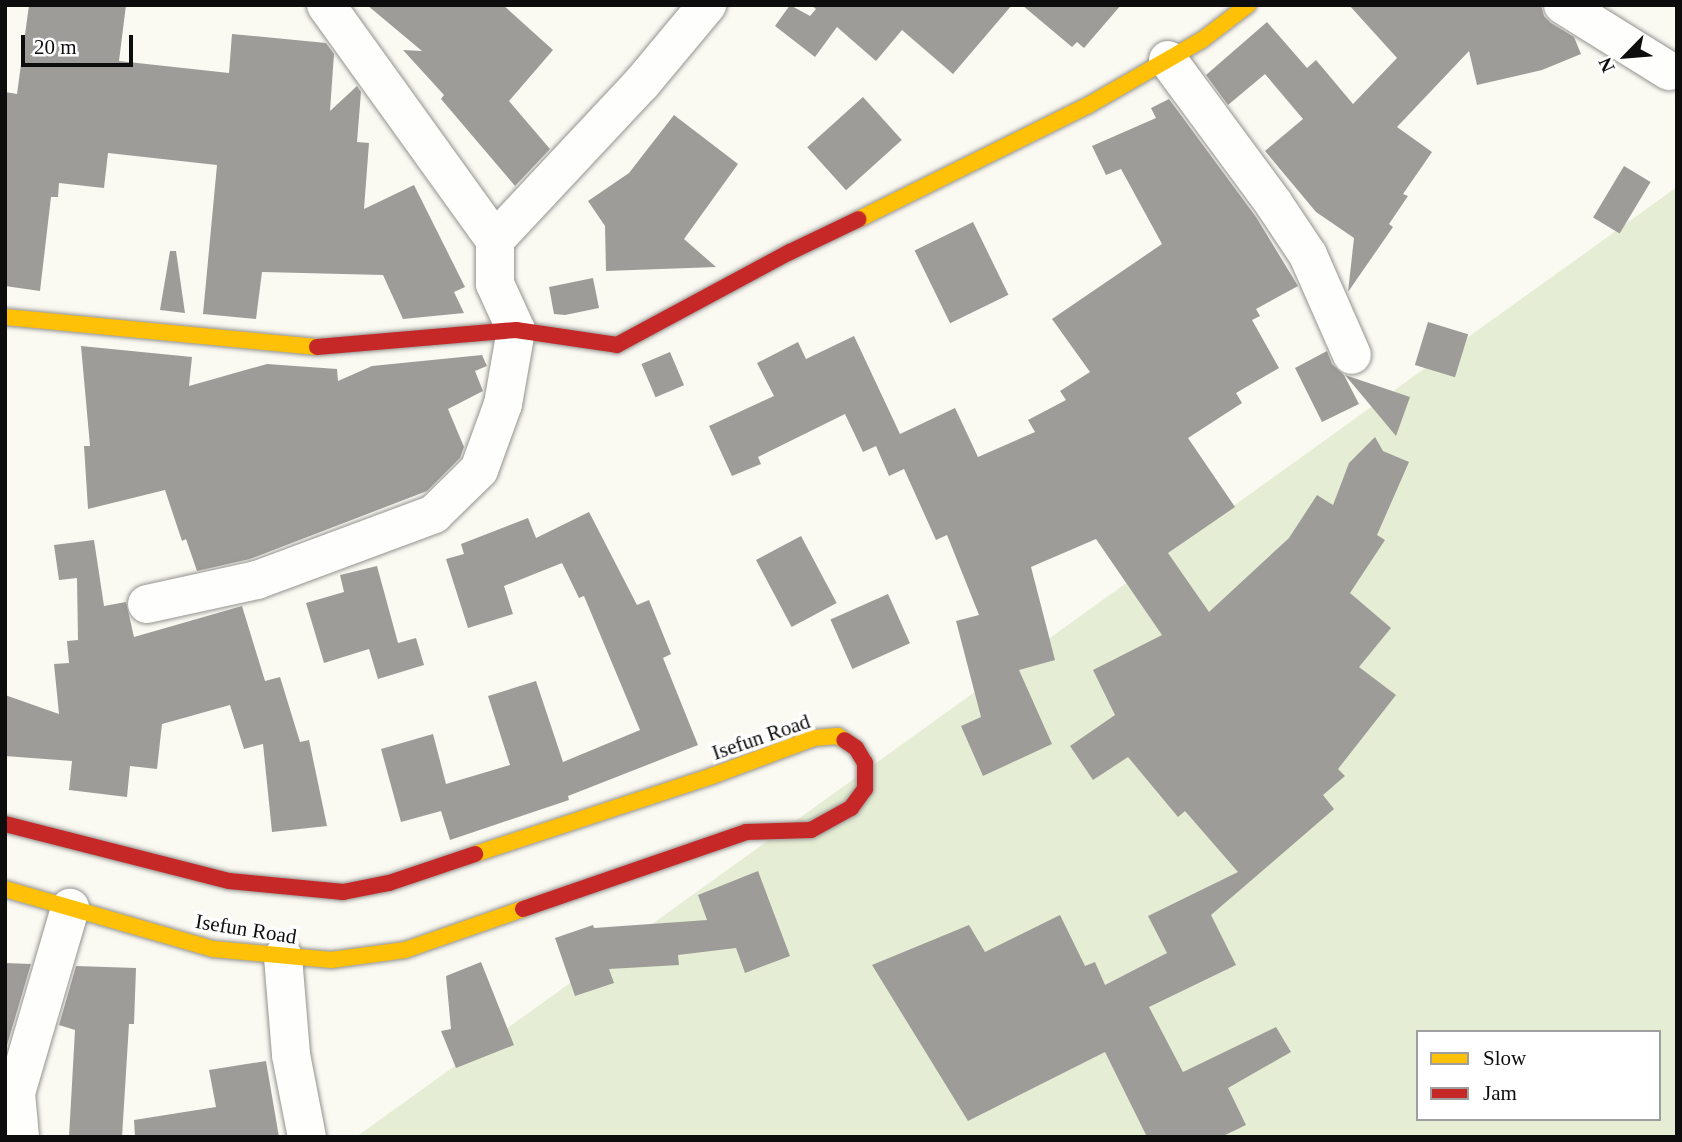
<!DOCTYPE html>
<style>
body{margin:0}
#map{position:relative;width:1682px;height:1142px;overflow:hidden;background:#faf9f2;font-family:"Times New Roman",serif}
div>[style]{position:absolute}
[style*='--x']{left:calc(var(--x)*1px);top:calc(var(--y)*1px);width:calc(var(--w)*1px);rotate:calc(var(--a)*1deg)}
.green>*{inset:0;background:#e5eed4}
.building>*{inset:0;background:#9e9c98;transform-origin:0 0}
.roads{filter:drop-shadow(0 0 2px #949390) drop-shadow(0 0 2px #949390)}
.street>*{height:38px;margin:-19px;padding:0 19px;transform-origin:19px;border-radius:19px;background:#fefefd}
.slow>*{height:16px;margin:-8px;padding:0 8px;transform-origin:8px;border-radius:8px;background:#ffc107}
.jam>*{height:16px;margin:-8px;padding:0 8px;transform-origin:8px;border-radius:8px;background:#c62828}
span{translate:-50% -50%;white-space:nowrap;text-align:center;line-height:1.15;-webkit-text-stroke:7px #fff;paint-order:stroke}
.street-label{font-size:21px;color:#0d0d0d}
.frame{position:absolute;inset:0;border:7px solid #0d0d0d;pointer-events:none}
.legend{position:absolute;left:1416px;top:1030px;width:245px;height:91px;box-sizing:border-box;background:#fff;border:2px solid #9e9e9e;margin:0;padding:9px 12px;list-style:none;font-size:21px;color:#0d0d0d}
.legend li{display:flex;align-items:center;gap:14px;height:35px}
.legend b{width:35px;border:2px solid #9e9e9e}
.north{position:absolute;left:1591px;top:21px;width:70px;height:70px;-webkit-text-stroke:5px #fff;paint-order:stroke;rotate:245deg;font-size:19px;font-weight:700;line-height:28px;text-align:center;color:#0d0d0d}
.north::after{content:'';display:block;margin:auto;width:24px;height:32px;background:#0d0d0d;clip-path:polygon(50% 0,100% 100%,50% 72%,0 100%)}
.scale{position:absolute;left:21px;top:35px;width:112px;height:32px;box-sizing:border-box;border:4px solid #0d0d0d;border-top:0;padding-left:9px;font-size:21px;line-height:24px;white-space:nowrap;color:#0d0d0d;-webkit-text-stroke:5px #fff;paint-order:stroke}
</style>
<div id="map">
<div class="green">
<i style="clip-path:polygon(evenodd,1677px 187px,1677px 1137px,356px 1137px,1677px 187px,1418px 1032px,1659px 1032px,1659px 1119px,1418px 1119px,1418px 1032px)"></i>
</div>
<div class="building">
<i style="clip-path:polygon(29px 5px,126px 5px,119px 61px,229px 73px,232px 34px,326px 43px,334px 54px,330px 111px,357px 86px,361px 92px,357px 142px,369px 143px,364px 209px,414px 185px,465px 287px,454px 292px,464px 313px,403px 319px,383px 275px,262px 272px,256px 319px,203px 314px,217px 165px,108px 153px,104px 188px,59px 183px,58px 197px,51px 197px,40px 291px,5px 286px,5px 92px,17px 94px)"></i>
<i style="clip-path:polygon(367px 5px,503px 5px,553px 50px,509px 101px,550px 149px,515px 186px,441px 99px,444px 95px,403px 50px,422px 51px)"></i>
<i style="clip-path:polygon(790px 5px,810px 16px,816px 9px,811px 5px,1012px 5px,953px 74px,902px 30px,876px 61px,837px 27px,815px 57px,775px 26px)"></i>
<i style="clip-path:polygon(1022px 5px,1121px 5px,1084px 48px,1077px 42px,1072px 47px)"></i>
<i style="clip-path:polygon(1349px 5px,1541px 5px,1544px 16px,1551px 23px,1574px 37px,1581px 54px,1542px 70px,1477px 85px,1469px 51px,1397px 127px,1432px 152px,1403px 194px,1408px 196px,1389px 224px,1393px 227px,1348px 292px,1354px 238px,1316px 212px,1265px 151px,1303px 119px,1265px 74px,1228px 105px,1206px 75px,1267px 22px,1307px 68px,1316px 60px,1353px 104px,1397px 58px)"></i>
<i style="left:863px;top:97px;width:58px;height:75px;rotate:48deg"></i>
<i style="clip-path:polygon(1169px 99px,1256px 217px,1298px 286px,1256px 309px,1260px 316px,1252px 320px,1279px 368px,1236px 393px,1242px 403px,1188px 438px,1235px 507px,1168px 553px,1209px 612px,1289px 538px,1317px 495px,1333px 505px,1349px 463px,1375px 437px,1383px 451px,1409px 462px,1377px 535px,1385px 540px,1350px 593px,1391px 628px,1359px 667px,1396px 695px,1338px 769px,1345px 776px,1323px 795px,1334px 809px,1211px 915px,1236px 965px,1149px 1007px,1183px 1072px,1276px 1027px,1291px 1052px,1228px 1088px,1246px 1125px,1221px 1137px,1147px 1137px,1105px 1052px,968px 1121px,872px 965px,969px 925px,985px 952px,1060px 915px,1085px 966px,1095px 962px,1105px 985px,1167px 953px,1148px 916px,1238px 872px,1185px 811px,1178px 817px,1128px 757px,1093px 780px,1070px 746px,1115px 715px,1093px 670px,1162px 635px,1096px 539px,1031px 567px,1055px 660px,1019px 670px,1052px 744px,983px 776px,961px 726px,981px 717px,956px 621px,979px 615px,947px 535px,936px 540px,904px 469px,889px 476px,876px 446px,863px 452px,845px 414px,758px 457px,761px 464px,732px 476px,709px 426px,774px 396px,757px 363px,798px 342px,806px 359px,854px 336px,900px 434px,955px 408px,978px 457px,1035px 432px,1028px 420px,1066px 400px,1060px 391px,1090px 372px,1052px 319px,1162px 244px,1121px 169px,1106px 175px,1092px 146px,1156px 118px,1151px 108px)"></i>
<i style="clip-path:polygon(674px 115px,738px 164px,684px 239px,716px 267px,606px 271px,605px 226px,588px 201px,629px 173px)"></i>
<i style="left:1624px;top:166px;width:31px;height:60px;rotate:31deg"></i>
<i style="left:973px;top:222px;width:81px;height:65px;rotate:64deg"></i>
<i style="clip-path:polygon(170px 251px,176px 251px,185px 313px,160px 310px)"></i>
<i style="clip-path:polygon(593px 278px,599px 308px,565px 315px,554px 314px,549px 287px)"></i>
<i style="left:1428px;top:322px;width:42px;height:45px;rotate:17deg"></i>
<i style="clip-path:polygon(81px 346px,192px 357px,189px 386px,267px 364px,337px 369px,338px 381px,372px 366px,482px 355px,487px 366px,475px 371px,483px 391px,448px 409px,464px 447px,460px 458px,427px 491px,250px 559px,197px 571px,186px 539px,182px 541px,165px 490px,88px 509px,84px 446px,90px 446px)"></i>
<i style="clip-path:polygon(1327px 351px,1332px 364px,1344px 375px,1359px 404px,1322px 422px,1295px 368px)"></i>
<i style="left:670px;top:352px;width:36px;height:31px;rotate:67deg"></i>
<i style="clip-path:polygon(1345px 375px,1410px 397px,1396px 436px)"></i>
<i style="clip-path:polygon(589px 512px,637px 605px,649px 600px,671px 654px,663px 658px,698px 745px,568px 796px,569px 800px,450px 840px,441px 811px,401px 822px,381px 749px,433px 734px,446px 784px,510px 765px,488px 696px,536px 681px,563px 762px,640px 730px,584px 596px,579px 598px,562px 563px,504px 586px,513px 614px,468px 628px,446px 559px,464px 554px,461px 544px,528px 518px,536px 538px)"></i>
<i style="left:801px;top:536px;width:76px;height:51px;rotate:62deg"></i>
<i style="clip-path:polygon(94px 540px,104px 606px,126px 602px,134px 637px,242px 606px,265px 681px,280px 677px,300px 742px,309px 740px,327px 826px,272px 832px,263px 744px,244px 749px,230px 705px,162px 724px,157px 769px,130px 766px,127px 797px,69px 790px,72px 761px,5px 756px,5px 695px,59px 714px,54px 664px,69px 663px,67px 641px,78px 640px,77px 578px,59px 580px,54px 545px)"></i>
<i style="clip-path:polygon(377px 566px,398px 643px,416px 638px,424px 665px,378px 679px,369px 649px,324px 663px,306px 603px,344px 592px,340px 575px)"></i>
<i style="left:888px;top:594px;width:54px;height:63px;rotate:66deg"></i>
<i style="clip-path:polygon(758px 871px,790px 956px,745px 973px,736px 948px,678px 955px,679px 965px,609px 969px,614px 983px,575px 996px,555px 938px,593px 925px,594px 928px,707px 920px,698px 895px)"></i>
<i style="clip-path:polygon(481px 962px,514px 1045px,456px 1068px,441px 1031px,451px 1029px,446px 976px)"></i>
<i style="clip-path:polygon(5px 963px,31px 964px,5px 1052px)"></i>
<i style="clip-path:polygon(76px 966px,136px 968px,134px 1024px,129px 1024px,122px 1137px,69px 1137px,75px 1030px,59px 1025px)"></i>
<i style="clip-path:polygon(266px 1061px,279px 1137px,135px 1137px,134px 1120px,216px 1107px,209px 1070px)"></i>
</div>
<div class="roads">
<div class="street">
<i style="--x:326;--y:5;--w:289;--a:54.3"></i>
<i style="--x:1563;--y:5;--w:125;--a:31.9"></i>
<i style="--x:1168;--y:60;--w:179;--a:53.6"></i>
<i style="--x:1274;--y:204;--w:61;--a:56.3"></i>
<i style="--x:1308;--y:255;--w:109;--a:66.3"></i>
<i style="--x:147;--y:604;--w:113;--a:-12.3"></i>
<i style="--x:257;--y:580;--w:189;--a:-20.4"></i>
<i style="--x:434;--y:514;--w:63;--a:-44.4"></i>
<i style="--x:479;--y:470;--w:70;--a:-70"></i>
<i style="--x:503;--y:404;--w:75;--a:-80"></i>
<i style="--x:516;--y:330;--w:51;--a:-114.5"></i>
<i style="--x:495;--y:284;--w:44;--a:-90"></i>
<i style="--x:495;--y:240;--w:215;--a:-46.9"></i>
<i style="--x:642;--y:83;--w:102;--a:-50.2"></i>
<i style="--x:283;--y:957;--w:98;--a:85.3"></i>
<i style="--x:291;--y:1055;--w:84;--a:79"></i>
<i style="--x:20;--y:1137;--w:44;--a:-95.2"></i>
<i style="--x:16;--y:1093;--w:193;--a:-73.7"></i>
</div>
<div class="slow">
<i style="--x:859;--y:219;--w:254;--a:-26.4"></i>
<i style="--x:1087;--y:106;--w:133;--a:-29.9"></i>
<i style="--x:1202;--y:40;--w:58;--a:-37.3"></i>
<i style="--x:5;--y:317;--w:313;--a:5.5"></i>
<i style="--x:475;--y:854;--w:250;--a:-18.2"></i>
<i style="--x:712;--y:776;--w:109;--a:-20.4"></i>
<i style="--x:814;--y:738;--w:24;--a:-5"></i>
<i style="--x:838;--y:736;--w:7;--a:34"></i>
<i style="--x:5;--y:889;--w:216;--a:16.1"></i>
<i style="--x:213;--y:949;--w:119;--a:5.3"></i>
<i style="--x:331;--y:960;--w:75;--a:-7.7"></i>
<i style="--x:405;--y:950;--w:125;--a:-19.2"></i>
</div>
<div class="jam">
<i style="--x:317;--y:347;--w:200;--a:-4.9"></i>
<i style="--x:516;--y:330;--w:102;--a:8.4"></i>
<i style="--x:617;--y:345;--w:196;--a:-28.3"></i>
<i style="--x:790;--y:252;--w:76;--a:-25.6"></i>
<i style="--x:5;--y:824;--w:231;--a:14.3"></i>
<i style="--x:229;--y:881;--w:115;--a:5.5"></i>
<i style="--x:343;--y:892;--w:47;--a:-11.1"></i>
<i style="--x:389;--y:883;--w:91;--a:-18.6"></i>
<i style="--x:523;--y:909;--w:236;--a:-19"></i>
<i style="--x:746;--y:832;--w:65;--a:-1.8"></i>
<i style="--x:811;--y:830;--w:46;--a:-28.8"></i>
<i style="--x:851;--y:808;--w:24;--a:-54"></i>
<i style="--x:865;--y:789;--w:26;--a:-90"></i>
<i style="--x:865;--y:763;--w:17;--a:-121"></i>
<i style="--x:856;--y:748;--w:14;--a:-146"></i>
</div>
</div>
<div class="street-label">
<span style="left:761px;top:737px;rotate:-19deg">Isefun Road</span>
<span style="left:246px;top:929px;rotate:9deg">Isefun Road</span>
</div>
<div class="frame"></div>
<ul class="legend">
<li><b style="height:9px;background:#ffc107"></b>Slow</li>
<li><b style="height:9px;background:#c62828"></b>Jam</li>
</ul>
<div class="north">N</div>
<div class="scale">20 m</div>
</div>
